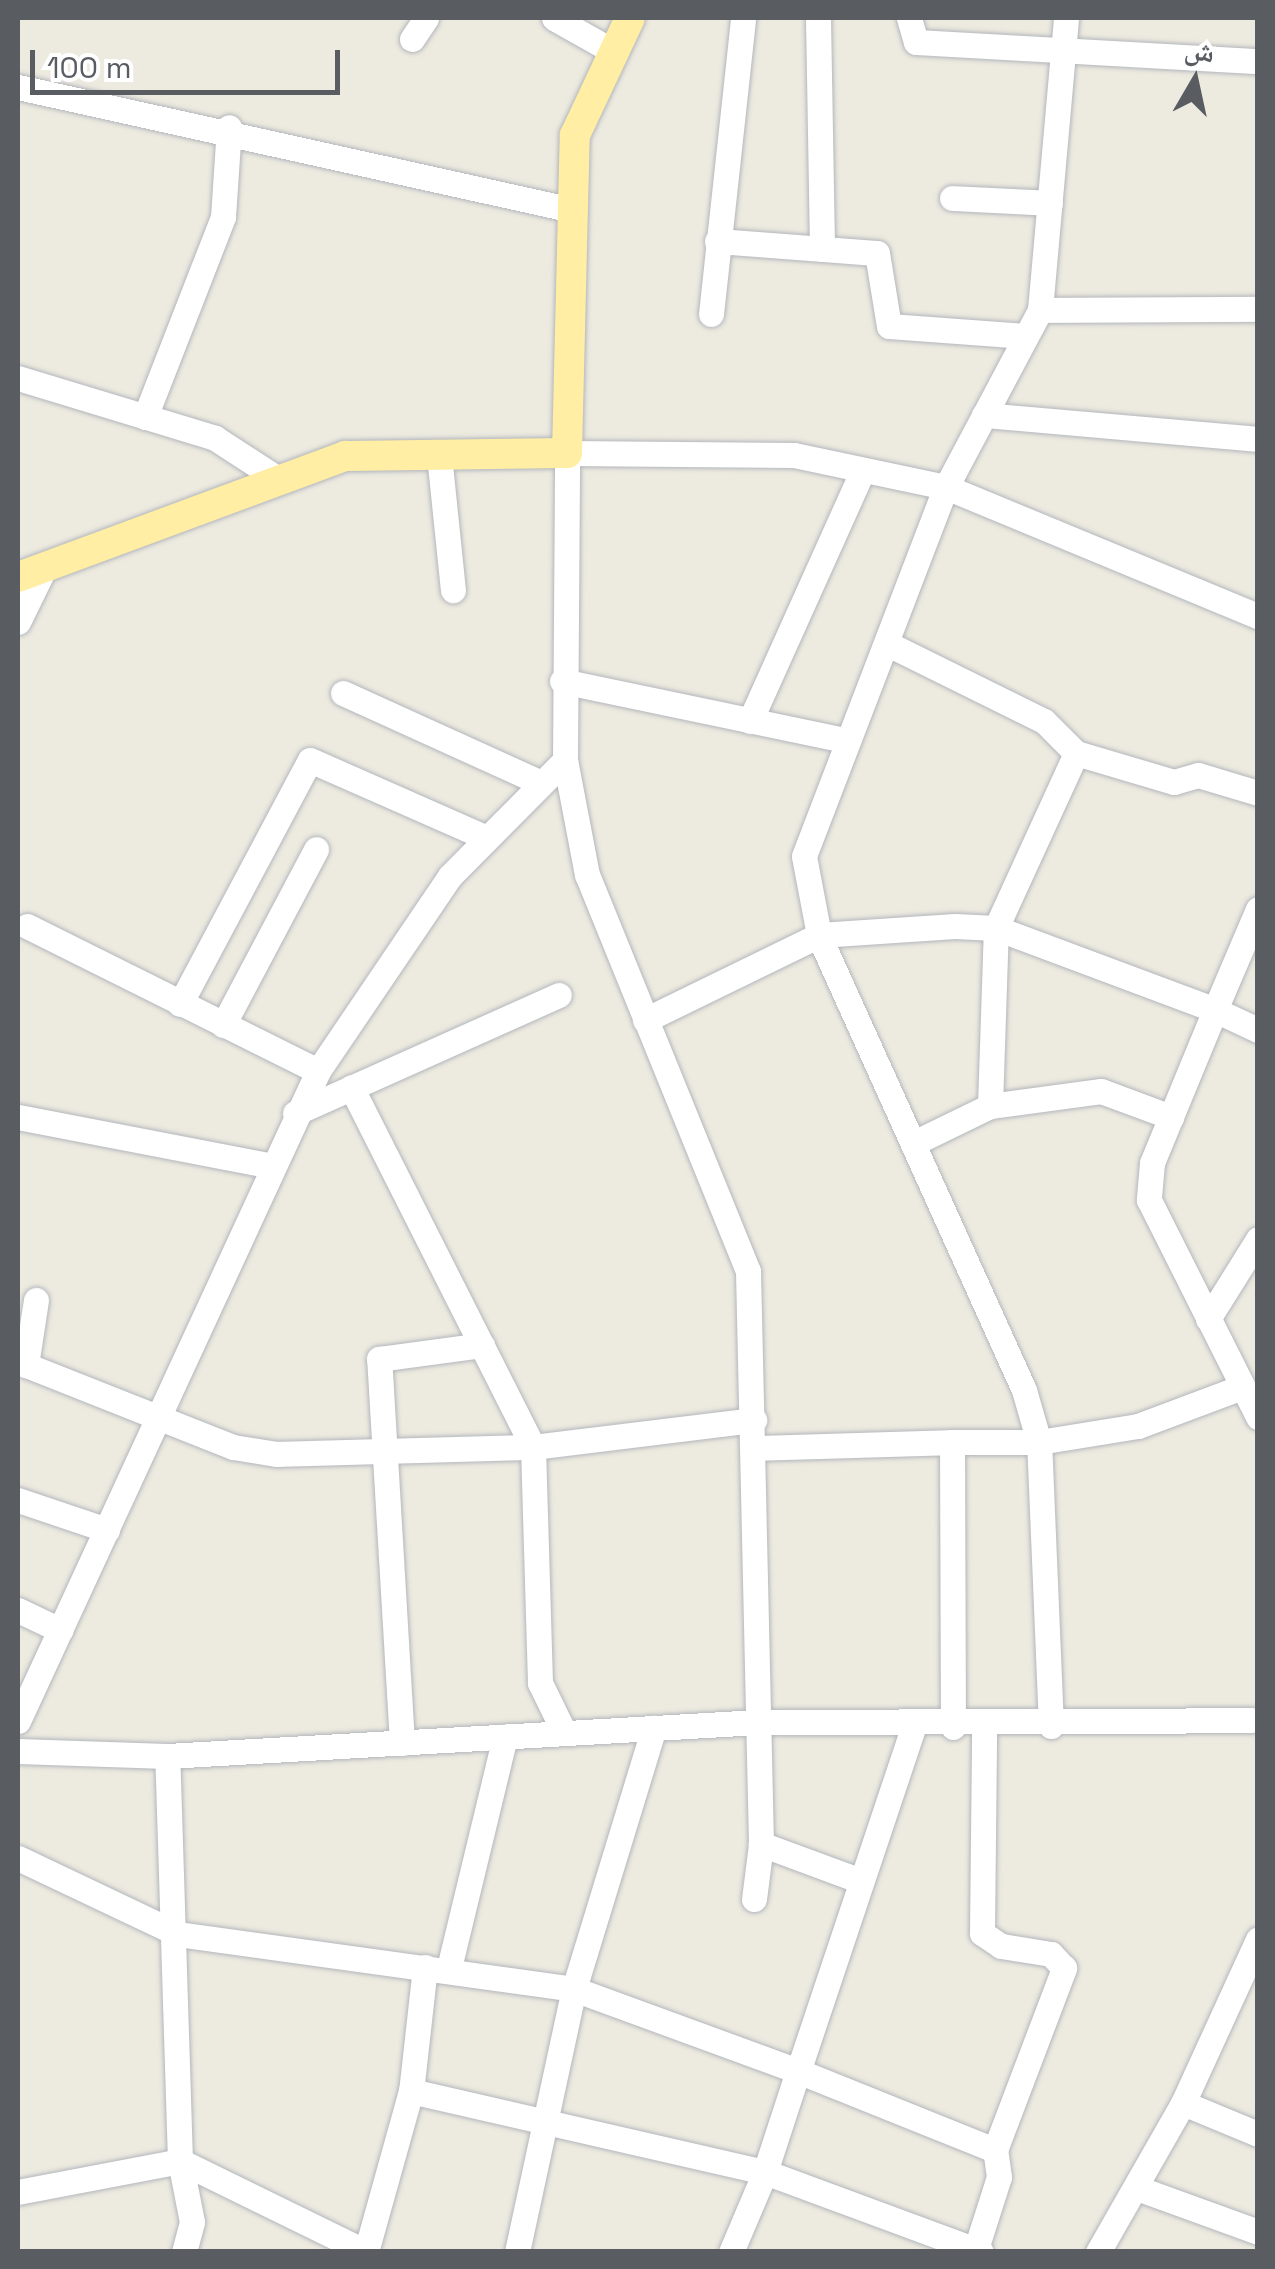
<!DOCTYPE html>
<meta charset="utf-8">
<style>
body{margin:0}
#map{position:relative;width:1275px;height:2269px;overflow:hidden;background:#edeae0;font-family:"Space Grotesk","Noto Naskh Arabic",sans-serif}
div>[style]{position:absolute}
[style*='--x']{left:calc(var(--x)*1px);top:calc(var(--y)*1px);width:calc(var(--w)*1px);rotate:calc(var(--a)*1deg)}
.roads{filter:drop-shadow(0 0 2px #b3b7bc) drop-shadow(0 0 2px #b3b7bc)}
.minor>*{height:25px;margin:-12.5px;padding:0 12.5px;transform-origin:12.5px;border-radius:12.5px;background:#fff}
.major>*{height:30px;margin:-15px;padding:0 15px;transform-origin:15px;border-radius:15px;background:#ffeea3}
span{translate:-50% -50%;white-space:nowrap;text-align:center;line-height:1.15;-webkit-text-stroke:8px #fff;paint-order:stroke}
.frame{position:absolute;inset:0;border:20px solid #595d62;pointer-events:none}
.north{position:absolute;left:1145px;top:30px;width:100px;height:100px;-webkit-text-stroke:8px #fff;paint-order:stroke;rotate:9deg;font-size:28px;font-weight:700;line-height:40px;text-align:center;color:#595d62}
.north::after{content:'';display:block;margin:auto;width:35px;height:45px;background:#595d62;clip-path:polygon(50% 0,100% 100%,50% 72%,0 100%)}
.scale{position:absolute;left:30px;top:50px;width:310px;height:45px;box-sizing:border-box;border:5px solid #595d62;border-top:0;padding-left:12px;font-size:30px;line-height:35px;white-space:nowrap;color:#595d62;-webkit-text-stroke:8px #fff;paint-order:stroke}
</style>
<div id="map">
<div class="roads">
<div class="minor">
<i style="--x:554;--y:18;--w:69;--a:29.5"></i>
<i style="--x:818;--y:18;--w:231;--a:89"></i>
<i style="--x:909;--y:18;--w:25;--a:74"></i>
<i style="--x:916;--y:42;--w:343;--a:3.2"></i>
<i style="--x:412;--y:39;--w:25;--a:-56"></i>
<i style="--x:18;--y:87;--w:568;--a:12.5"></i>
<i style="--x:952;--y:198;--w:98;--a:2.9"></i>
<i style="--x:717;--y:241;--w:160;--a:4.3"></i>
<i style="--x:877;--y:253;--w:74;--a:80.7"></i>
<i style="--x:889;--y:326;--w:137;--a:4.2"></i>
<i style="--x:1040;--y:310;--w:293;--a:-84.9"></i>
<i style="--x:711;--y:314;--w:298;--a:-83.8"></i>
<i style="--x:18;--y:378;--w:206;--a:16.9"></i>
<i style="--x:215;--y:438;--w:72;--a:33"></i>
<i style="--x:984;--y:415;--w:275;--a:5"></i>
<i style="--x:145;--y:417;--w:215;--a:-68.7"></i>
<i style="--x:223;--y:217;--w:90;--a:-86.2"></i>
<i style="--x:439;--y:455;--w:136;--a:84.1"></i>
<i style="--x:18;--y:622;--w:52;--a:-63.9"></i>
<i style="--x:886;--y:643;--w:176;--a:26.3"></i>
<i style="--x:1044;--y:721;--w:45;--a:45"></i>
<i style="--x:1076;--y:753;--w:102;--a:16.5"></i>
<i style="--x:1174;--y:782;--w:25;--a:-16"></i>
<i style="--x:1198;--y:775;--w:63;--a:16.7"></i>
<i style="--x:562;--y:681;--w:292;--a:11.8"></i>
<i style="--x:343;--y:693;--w:217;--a:24.4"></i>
<i style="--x:750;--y:721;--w:275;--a:-65.8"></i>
<i style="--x:1258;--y:909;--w:110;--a:113.1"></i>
<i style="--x:1215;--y:1010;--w:47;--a:24.9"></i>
<i style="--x:27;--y:926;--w:325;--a:26.5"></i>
<i style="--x:180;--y:1004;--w:276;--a:-62"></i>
<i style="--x:310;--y:760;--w:193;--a:23.8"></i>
<i style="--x:645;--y:1020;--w:194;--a:-26"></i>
<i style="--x:819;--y:935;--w:136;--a:-3.8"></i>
<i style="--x:955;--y:926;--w:41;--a:2.8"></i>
<i style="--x:996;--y:928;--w:234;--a:20.5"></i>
<i style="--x:1215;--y:1010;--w:165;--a:112.4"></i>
<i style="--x:1152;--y:1163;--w:37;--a:95"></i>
<i style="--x:1149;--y:1200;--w:243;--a:63.3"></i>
<i style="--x:223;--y:1025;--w:199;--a:-62.1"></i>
<i style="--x:990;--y:1106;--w:112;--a:-7.7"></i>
<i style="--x:1101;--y:1091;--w:75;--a:20.4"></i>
<i style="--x:295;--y:1113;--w:289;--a:-24.1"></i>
<i style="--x:18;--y:1117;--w:254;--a:10.9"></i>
<i style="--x:918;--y:1141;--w:80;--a:-25.9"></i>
<i style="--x:990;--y:1106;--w:178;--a:-88.1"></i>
<i style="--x:996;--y:928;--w:192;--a:-65.4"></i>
<i style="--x:36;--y:1300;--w:66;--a:98.7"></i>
<i style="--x:26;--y:1365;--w:223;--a:21.6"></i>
<i style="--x:233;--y:1447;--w:45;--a:9"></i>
<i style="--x:277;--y:1454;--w:256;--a:-1.6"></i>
<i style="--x:533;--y:1447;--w:403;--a:-116.8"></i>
<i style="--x:1208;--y:1319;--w:94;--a:-58"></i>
<i style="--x:952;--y:1442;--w:87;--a:0"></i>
<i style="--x:1039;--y:1442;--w:100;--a:-9.2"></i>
<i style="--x:1138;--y:1426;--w:111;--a:-20.6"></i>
<i style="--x:754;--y:1448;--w:198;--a:-1.7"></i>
<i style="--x:952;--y:1442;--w:285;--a:89.8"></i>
<i style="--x:18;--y:1500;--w:94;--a:18.6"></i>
<i style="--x:18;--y:1610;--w:47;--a:25.5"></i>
<i style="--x:18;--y:1721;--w:716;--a:-65.22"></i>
<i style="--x:318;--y:1071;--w:235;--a:-55.9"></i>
<i style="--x:450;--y:876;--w:163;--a:-45.2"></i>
<i style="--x:1051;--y:1726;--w:284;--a:-92.4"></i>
<i style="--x:1039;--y:1442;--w:54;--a:-106.1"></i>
<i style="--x:1024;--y:1390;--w:499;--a:-114.3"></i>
<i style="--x:819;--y:935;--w:80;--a:-100.8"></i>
<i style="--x:804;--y:856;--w:395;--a:-69"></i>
<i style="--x:946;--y:487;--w:200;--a:-62"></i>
<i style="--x:1040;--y:310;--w:218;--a:-0.3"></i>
<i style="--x:913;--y:1728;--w:362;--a:108.5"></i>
<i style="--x:798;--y:2071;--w:212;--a:21.9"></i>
<i style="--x:995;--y:2150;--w:195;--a:-69.2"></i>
<i style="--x:1064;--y:1968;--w:19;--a:-133"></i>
<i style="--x:1051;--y:1954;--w:51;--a:-170.9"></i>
<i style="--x:1001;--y:1946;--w:23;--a:-146"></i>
<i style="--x:982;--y:1933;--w:207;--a:-89.4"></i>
<i style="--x:564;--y:1732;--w:55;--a:-116.1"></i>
<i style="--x:540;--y:1683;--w:236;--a:-91.7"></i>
<i style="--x:533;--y:1447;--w:223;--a:-7"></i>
<i style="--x:402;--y:1743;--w:385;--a:-93.4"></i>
<i style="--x:379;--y:1359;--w:104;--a:-7.7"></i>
<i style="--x:18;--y:1751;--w:149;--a:1.9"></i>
<i style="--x:167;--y:1756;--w:593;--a:-3.29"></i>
<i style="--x:759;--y:1722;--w:493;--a:-0.2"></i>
<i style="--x:18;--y:1858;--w:177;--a:25.4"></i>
<i style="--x:178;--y:1934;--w:400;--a:7.9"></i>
<i style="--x:574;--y:1989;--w:239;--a:20.1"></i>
<i style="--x:798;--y:2071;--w:106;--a:108.1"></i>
<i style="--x:765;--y:2172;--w:230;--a:20.3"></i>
<i style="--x:861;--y:1881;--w:107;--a:-159.7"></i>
<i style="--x:761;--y:1844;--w:573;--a:-91.3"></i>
<i style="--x:748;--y:1271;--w:427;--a:-112.1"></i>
<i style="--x:587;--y:875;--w:117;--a:-100.8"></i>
<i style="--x:565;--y:760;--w:307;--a:-89.6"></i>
<i style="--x:567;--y:453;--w:227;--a:0.5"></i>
<i style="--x:794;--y:455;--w:155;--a:11.9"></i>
<i style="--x:946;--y:487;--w:338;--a:22.5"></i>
<i style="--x:754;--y:1899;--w:55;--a:-82.7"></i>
<i style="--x:425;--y:1967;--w:125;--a:96.4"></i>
<i style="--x:411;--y:2091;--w:363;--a:12.9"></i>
<i style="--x:765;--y:2172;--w:87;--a:113"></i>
<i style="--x:449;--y:1968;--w:238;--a:-76.4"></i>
<i style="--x:1183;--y:2103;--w:81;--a:22.5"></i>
<i style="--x:1137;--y:2188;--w:129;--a:20"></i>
<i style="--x:18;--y:2192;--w:165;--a:-10.8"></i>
<i style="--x:180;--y:2161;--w:405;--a:-91.8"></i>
<i style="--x:184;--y:2252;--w:31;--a:-75"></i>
<i style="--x:192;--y:2222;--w:62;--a:-101.1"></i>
<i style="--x:180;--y:2161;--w:207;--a:26.1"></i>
<i style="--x:366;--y:2252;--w:167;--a:-74.4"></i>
<i style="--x:517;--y:2252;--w:269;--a:-77.8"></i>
<i style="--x:574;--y:1989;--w:273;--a:-73"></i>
<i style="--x:975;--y:2252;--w:79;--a:-72.3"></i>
<i style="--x:999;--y:2177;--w:27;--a:-98"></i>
<i style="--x:1098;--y:2252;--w:172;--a:-60.3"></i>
<i style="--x:1183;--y:2103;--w:180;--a:-65.4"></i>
</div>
<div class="major">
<i style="--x:18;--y:577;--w:349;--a:-20.3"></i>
<i style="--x:345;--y:456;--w:222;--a:-0.8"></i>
<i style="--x:567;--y:453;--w:318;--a:-88.6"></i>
<i style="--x:575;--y:135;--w:129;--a:-64.8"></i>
</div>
</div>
<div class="frame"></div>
<div class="north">ش</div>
<div class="scale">100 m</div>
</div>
